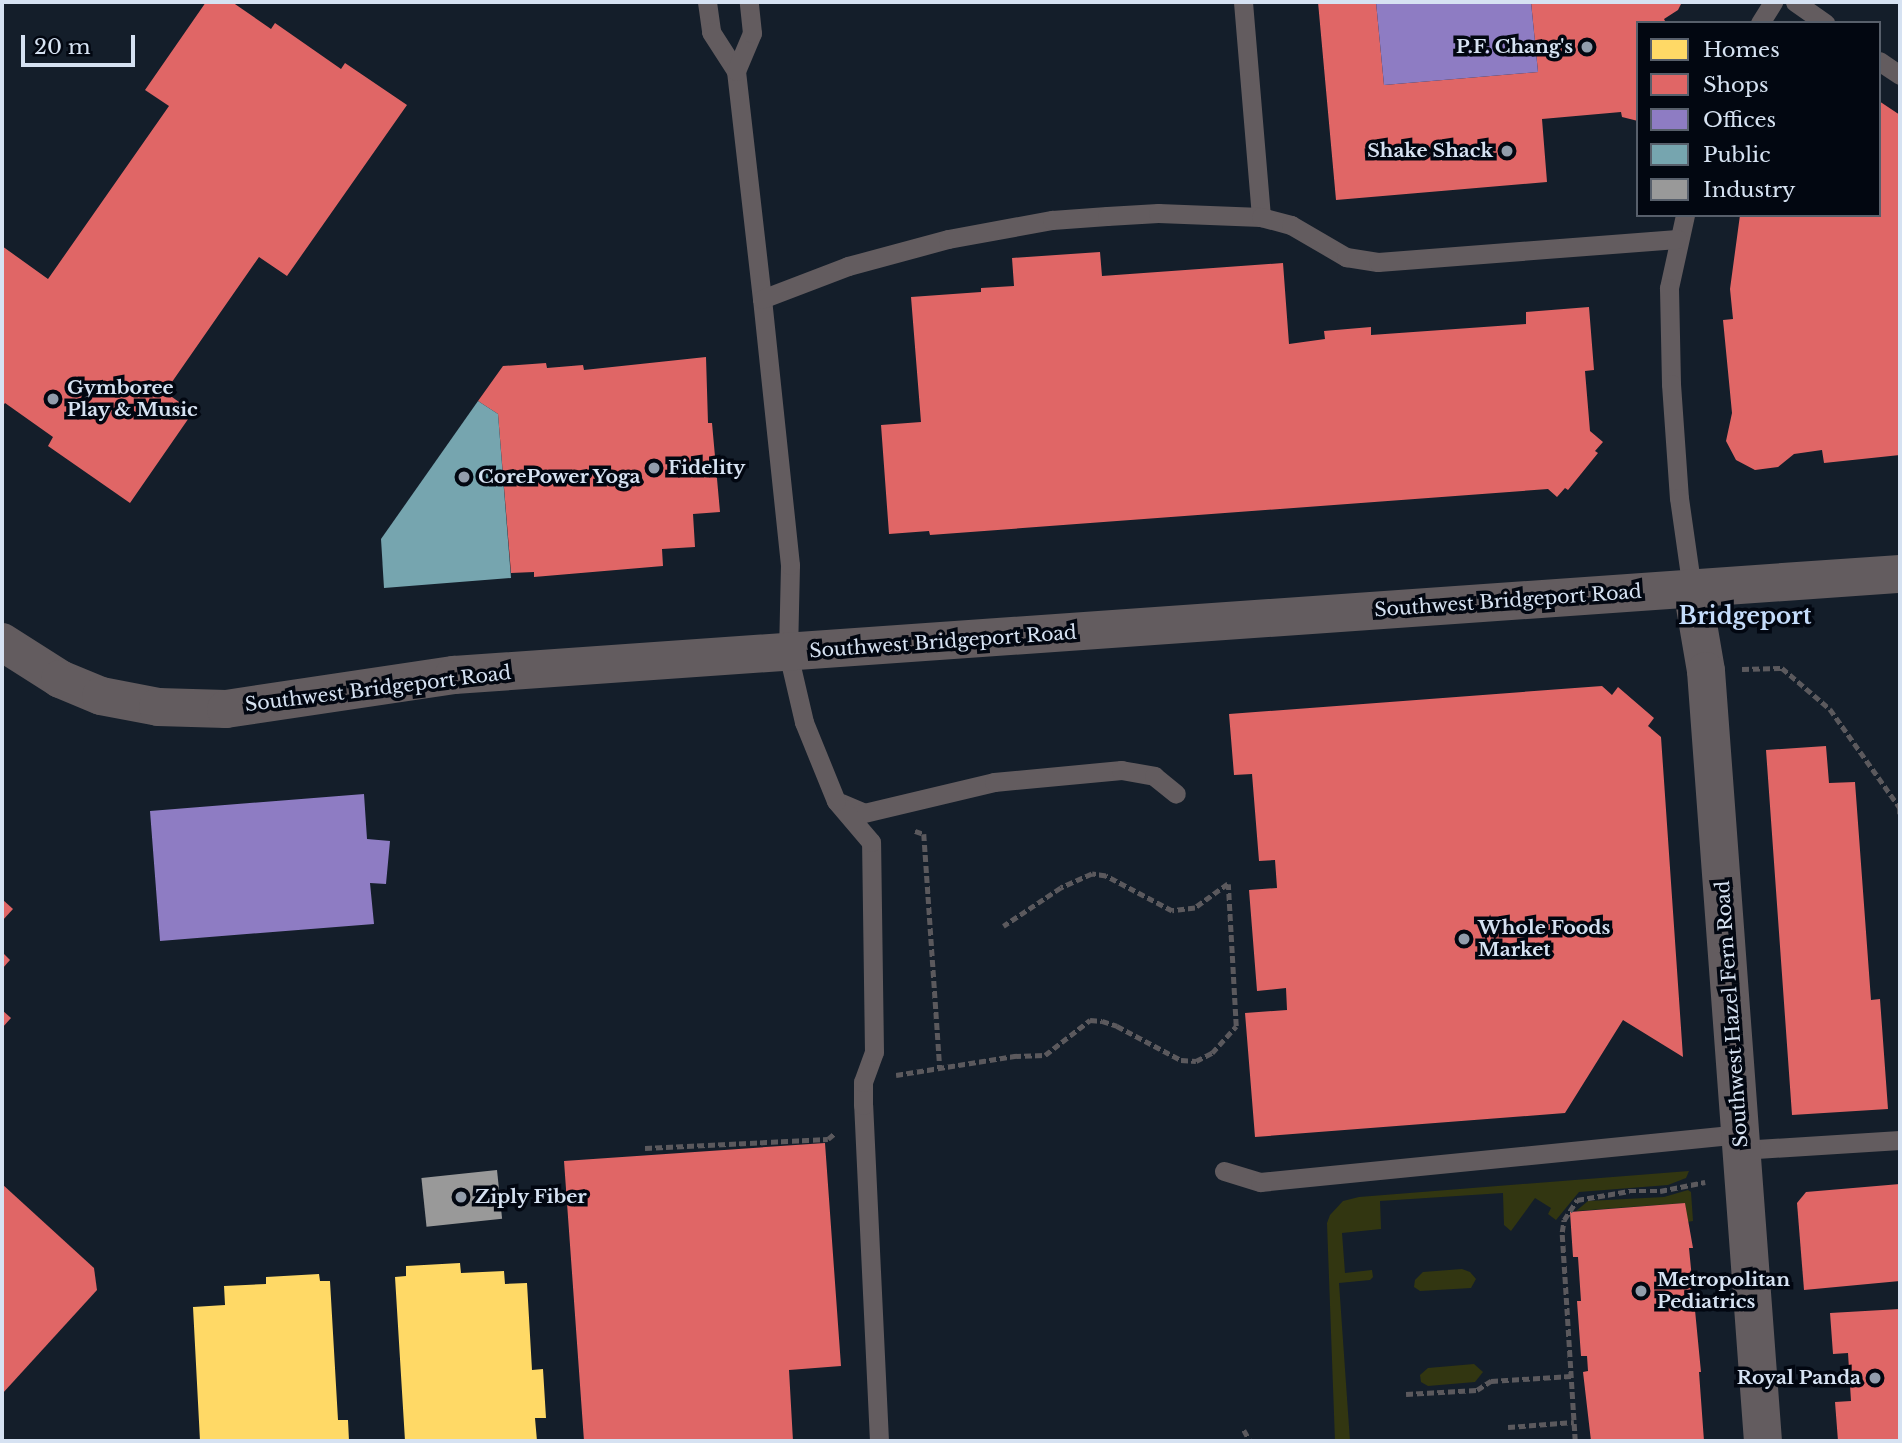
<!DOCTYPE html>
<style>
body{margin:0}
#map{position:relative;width:1902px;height:1443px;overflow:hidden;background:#141e2a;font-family:"Libre Baskerville",serif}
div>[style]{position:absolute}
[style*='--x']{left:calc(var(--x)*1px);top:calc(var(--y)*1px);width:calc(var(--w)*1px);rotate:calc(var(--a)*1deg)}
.green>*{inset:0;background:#323611}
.homes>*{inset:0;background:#ffd966}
.shops>*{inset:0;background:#e06666}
.offices>*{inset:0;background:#8e7cc3}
.public>*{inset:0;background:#76a5af}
.industry>*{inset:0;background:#999;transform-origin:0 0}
.path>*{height:4.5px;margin-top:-2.25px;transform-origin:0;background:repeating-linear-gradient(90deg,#5b595d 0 7px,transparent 0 10.5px)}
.service>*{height:19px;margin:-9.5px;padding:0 9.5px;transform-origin:9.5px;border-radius:9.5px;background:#635c5f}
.minor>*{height:38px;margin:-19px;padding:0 19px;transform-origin:19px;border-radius:19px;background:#635c5f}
.tertiary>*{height:38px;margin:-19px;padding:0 19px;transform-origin:19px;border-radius:19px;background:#635c5f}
.dots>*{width:19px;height:19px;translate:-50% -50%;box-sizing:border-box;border:4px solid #020711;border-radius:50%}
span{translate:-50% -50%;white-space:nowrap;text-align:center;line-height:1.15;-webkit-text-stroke:7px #020711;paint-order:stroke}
.poi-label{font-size:19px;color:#d6e2f2;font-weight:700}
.right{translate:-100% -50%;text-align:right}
.left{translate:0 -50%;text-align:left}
.street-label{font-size:19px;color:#d6e2f2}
.quarter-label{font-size:23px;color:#c4dcfb;font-weight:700}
.frame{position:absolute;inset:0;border:4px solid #d6e2f2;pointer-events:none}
.legend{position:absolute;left:1636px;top:21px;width:245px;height:196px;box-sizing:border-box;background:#020711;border:2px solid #575f6b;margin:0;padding:9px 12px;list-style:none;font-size:21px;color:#d6e2f2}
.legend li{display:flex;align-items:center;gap:14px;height:35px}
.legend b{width:35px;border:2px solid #575f6b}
.scale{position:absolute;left:21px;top:35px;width:114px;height:32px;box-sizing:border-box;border:4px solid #d6e2f2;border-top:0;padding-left:9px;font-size:21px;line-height:24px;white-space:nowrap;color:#d6e2f2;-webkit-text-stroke:5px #020711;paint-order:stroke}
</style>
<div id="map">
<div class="green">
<i style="clip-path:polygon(1689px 1171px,1686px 1178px,1668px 1185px,1579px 1192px,1556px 1220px,1548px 1214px,1551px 1208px,1535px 1198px,1511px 1231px,1504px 1225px,1503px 1193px,1380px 1201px,1381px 1229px,1342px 1233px,1345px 1273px,1372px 1270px,1373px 1277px,1370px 1280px,1339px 1283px,1350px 1441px,1335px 1441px,1327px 1223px,1330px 1215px,1343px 1201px,1359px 1197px)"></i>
<i style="clip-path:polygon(1688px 1190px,1691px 1192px,1693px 1221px,1687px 1222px,1685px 1203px,1576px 1211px,1588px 1201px,1664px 1197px)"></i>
<i style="clip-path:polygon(1462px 1269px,1470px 1272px,1476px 1279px,1471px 1288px,1420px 1291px,1414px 1287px,1415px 1280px,1423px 1272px)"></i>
<i style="clip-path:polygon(1474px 1364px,1483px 1372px,1475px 1382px,1428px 1386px,1421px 1382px,1420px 1375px,1428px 1368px)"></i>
</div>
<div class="homes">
<i style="clip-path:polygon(460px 1263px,461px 1273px,504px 1271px,505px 1284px,527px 1283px,532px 1370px,543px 1369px,546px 1418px,535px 1418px,537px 1441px,405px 1441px,395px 1277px,406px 1276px,406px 1266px)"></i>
<i style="clip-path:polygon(319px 1274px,320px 1281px,330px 1281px,338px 1420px,348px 1420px,349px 1441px,200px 1441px,193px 1307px,225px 1305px,224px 1286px,266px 1284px,266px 1277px)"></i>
</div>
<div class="shops">
<i style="clip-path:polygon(206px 2px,232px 2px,271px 29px,275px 23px,341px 69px,345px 63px,407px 105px,287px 276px,259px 257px,165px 392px,193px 412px,130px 503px,48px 446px,53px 437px,5px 403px,2px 407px,2px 246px,48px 279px,169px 106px,145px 90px)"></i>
<i style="clip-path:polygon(1318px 2px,1376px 2px,1384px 85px,1538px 72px,1531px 2px,1682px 2px,1678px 10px,1664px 19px,1666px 23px,1638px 23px,1638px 121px,1622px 117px,1621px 112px,1542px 119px,1547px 182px,1336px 200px)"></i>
<i style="clip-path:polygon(1879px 101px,1900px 115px,1900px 455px,1824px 463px,1822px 450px,1794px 454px,1778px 467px,1755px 470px,1736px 460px,1726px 441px,1732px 413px,1723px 320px,1733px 319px,1730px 289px,1740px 215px,1879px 215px)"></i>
<i style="clip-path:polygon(1100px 252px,1102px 276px,1283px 263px,1289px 344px,1325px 339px,1324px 331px,1371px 327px,1371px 335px,1526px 324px,1526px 312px,1589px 307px,1594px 370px,1585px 371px,1590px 431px,1603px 442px,1595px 451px,1598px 453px,1568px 490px,1565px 488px,1557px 497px,1548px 489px,930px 535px,929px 531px,889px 534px,881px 425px,921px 422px,911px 297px,981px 292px,981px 288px,1014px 286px,1012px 258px)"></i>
<i style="clip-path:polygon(706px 357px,708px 423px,712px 423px,720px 512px,693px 514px,695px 547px,662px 549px,663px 566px,534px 577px,534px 572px,511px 573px,498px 414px,478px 401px,503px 366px,546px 363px,547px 368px,583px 365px,584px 370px)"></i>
<i style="clip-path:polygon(1602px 686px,1612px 695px,1618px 687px,1654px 718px,1648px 726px,1661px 737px,1683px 1057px,1623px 1020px,1565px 1113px,1255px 1137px,1245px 1013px,1287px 1010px,1286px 988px,1257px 991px,1249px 890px,1277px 888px,1275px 860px,1259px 861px,1252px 774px,1234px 775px,1229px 714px)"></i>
<i style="clip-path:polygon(1826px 746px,1829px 783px,1855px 782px,1871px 1000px,1880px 999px,1888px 1109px,1792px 1115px,1766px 750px)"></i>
<i style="clip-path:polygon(2px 899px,13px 909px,2px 921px)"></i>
<i style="clip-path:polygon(2px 952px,10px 960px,2px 969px)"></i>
<i style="clip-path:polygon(2px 1010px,11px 1018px,2px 1028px)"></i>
<i style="clip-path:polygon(825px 1143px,841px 1366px,789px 1370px,793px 1441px,584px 1441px,564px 1161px)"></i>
<i style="clip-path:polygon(2px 1184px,94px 1268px,97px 1290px,2px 1394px)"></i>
<i style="clip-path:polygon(1900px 1184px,1900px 1281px,1804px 1290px,1797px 1203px,1806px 1192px)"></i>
<i style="clip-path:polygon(1685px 1203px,1693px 1248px,1689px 1248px,1701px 1372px,1699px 1372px,1704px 1441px,1591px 1441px,1583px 1372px,1588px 1371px,1587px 1356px,1581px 1356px,1577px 1301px,1581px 1301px,1578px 1257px,1573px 1257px,1570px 1212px)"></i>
<i style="clip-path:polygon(1900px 1309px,1900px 1441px,1838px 1441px,1835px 1402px,1851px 1401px,1848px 1353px,1833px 1354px,1830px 1313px)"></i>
</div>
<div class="offices">
<i style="clip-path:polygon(1376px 2px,1531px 2px,1538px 72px,1384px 85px)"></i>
<i style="clip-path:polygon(364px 794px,367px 839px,390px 841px,386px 884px,370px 883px,374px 924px,160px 941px,150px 811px)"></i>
</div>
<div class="public">
<i style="clip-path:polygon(478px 401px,498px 414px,511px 578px,384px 588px,381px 539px)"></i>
</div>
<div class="industry">
<i style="left:497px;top:1170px;width:49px;height:76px;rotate:84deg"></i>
</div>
<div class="path">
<i style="--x:1742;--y:669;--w:40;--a:-1.4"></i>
<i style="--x:1782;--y:668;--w:63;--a:40.5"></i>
<i style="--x:1830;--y:709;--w:121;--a:54.7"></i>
<i style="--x:1900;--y:808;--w:6;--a:90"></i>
<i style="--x:915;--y:831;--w:9;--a:18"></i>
<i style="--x:924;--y:834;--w:234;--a:86.1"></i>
<i style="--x:896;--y:1075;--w:120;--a:-9.1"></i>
<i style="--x:1014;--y:1056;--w:31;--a:-2"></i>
<i style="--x:1045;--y:1055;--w:57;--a:-37.9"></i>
<i style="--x:1090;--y:1020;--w:12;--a:5"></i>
<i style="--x:1102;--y:1021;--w:16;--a:18"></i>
<i style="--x:1117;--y:1026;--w:72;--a:28"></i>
<i style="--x:1181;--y:1060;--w:15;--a:4"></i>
<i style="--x:1196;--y:1061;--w:18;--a:-27"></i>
<i style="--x:1212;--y:1053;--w:36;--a:-48"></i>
<i style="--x:1236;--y:1026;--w:142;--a:-93.2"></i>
<i style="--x:1228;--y:884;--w:41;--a:144"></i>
<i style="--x:1195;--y:908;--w:23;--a:173"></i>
<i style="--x:1172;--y:911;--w:75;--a:-152.1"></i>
<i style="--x:1106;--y:876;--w:14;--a:-172"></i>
<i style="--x:1092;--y:874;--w:34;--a:156"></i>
<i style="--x:1061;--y:888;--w:69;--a:146.3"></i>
<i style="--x:645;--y:1148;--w:183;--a:-2.8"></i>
<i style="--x:828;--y:1139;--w:9;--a:-41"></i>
<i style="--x:1406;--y:1394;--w:71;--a:-3.2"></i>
<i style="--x:1477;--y:1390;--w:17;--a:-33"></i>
<i style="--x:1491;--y:1381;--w:80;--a:-3.6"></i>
<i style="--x:1508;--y:1427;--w:66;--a:-4.3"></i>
<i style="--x:1244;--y:1430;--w:13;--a:61"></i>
<i style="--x:1575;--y:1441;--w:209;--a:-93.6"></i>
<i style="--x:1562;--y:1232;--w:12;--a:-81"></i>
<i style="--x:1564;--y:1220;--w:24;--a:-57"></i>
<i style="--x:1577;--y:1200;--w:53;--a:-9.8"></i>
<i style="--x:1629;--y:1191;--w:31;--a:0"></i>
<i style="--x:1660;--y:1191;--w:46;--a:-11.3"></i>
</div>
<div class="service">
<i style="--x:707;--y:2;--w:30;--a:82"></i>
<i style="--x:711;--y:32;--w:46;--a:57.3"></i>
<i style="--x:736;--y:71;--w:229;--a:83.5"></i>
<i style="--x:1243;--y:2;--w:216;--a:85.2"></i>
<i style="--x:1795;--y:2;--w:37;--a:35"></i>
<i style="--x:1760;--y:23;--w:25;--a:-58"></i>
<i style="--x:1879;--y:61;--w:25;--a:34"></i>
<i style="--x:736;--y:71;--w:41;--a:-67.2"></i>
<i style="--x:752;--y:33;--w:31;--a:-96"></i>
<i style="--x:1685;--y:215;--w:75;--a:102.4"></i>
<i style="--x:1669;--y:288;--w:96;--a:88.8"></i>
<i style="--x:1671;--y:384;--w:114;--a:86"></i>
<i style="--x:1679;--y:498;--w:92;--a:81.9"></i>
<i style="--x:841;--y:803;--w:25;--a:23"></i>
<i style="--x:864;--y:813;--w:134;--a:-13.4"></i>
<i style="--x:994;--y:782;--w:128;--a:-5.4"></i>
<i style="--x:1121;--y:770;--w:34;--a:10"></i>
<i style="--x:1154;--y:776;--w:28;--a:39"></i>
<i style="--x:1741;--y:1150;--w:159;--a:-3.6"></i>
<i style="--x:1224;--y:1171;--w:38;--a:17"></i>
<i style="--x:1260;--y:1182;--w:483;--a:-5.7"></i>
<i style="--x:879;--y:1441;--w:336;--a:-92.7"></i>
<i style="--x:863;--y:1105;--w:23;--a:-90"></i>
<i style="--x:863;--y:1082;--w:32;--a:-70"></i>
<i style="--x:874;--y:1052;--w:210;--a:-90.8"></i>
<i style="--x:871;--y:842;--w:54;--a:-130.5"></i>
<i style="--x:836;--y:801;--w:85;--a:-112.1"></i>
<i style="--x:804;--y:722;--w:71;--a:-103.1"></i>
<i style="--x:788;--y:653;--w:88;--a:-88.7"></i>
<i style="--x:790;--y:565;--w:267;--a:-96"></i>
<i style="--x:762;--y:299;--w:92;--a:-21"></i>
<i style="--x:848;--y:266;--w:104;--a:-15.1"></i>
<i style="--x:948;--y:239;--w:106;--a:-10.4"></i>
<i style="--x:1052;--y:220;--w:55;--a:-4.2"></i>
<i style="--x:1107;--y:216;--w:51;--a:-3.4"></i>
<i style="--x:1158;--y:213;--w:103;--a:2.2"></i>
<i style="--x:1261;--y:217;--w:31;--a:15"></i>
<i style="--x:1291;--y:225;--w:64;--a:30.2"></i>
<i style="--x:1346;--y:257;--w:32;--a:9"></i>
<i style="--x:1378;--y:262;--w:300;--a:-4.4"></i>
</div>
<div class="minor">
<i style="--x:1692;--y:589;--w:83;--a:80.3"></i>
<i style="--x:1706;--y:671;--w:772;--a:85.77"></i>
</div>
<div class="tertiary">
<i style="--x:2;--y:642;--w:69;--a:32.5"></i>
<i style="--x:60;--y:679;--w:44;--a:22.5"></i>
<i style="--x:101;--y:696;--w:58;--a:10.9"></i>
<i style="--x:158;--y:707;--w:68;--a:1.7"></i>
<i style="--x:226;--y:709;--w:231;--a:-8.5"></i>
<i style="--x:454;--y:675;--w:1450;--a:-4"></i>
</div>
<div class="dots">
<i style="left:1587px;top:47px;background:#929dac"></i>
<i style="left:1507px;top:151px;background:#929dac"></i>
<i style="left:53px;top:399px;background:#929dac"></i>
<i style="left:654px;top:468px;background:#929dac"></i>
<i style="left:464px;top:477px;background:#929dac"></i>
<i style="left:1464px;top:939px;background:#929dac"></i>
<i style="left:461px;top:1197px;background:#929dac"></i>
<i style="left:1641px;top:1291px;background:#929dac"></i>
<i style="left:1875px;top:1378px;background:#929dac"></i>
</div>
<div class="poi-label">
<span class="right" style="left:1573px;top:47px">P.F. Chang's</span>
<span class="right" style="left:1493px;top:151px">Shake Shack</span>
<span class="left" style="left:67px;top:399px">Gymboree<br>Play &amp; Music</span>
<span class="left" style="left:668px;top:468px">Fidelity</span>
<span class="left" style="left:478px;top:477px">CorePower Yoga</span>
<span class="left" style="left:1478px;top:939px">Whole Foods<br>Market</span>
<span class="left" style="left:475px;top:1197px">Ziply Fiber</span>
<span class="left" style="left:1657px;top:1291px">Metropolitan<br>Pediatrics</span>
<span class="right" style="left:1861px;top:1378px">Royal Panda</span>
</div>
<div class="street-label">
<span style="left:1508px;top:601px;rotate:-4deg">Southwest Bridgeport Road</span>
<span style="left:943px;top:642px;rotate:-4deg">Southwest Bridgeport Road</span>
<span style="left:378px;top:689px;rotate:-7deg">Southwest Bridgeport Road</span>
<span style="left:1732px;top:1014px;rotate:-94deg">Southwest Hazel Fern Road</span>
</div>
<div class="quarter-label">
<span style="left:1745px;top:616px">Bridgeport</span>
</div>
<div class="frame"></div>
<ul class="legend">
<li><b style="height:19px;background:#ffd966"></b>Homes</li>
<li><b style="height:19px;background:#e06666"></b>Shops</li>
<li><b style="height:19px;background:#8e7cc3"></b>Offices</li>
<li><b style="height:19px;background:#76a5af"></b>Public</li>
<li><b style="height:19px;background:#999"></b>Industry</li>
</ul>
<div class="scale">20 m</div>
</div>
